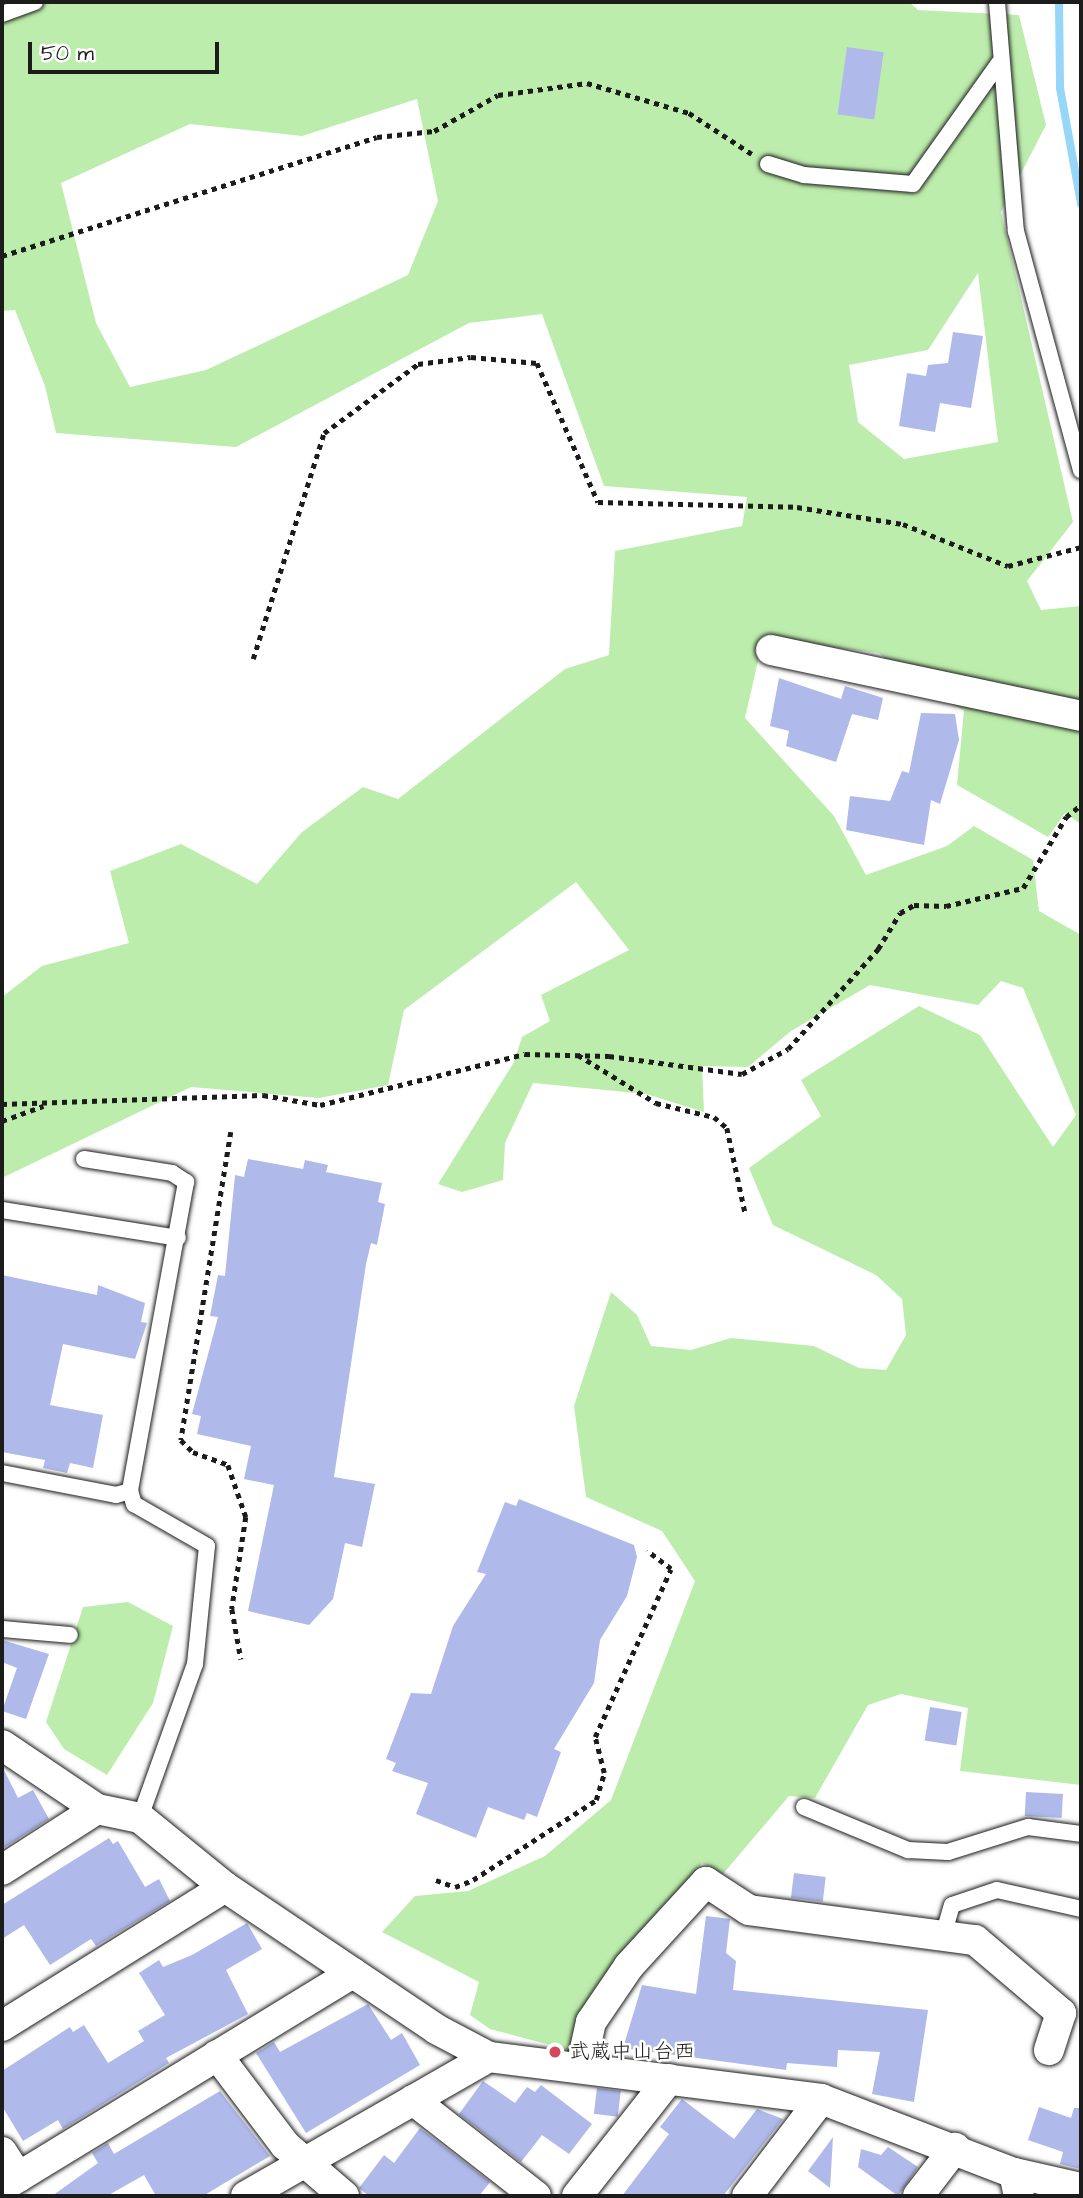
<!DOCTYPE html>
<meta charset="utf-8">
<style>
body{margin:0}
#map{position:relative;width:1083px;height:2198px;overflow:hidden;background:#fff;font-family:"Architects Daughter","Klee One",sans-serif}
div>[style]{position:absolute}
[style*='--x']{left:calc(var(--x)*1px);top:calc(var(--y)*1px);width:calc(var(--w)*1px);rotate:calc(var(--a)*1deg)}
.green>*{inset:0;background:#bdedac}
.stream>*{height:8px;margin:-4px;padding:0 4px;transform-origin:4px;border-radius:4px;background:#96d6f8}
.building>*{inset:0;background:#afb9ea;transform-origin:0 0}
.path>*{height:4.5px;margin-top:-2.25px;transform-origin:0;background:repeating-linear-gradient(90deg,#1c1c1c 0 5px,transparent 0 10px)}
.roads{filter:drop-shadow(0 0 2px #1c1c1c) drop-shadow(0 0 2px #1c1c1c)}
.service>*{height:16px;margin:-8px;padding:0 8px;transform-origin:8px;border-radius:8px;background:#fff}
.minor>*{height:30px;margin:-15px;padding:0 15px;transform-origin:15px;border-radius:15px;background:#fff}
.dots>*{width:19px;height:19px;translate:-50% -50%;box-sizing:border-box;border:4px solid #fff;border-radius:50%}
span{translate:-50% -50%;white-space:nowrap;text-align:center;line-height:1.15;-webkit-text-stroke:5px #fff;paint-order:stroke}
.poi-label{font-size:21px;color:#1c1c1c}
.left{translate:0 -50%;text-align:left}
.frame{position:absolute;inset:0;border:4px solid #1c1c1c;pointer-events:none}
.scale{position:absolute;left:28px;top:42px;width:191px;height:32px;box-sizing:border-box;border:4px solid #1c1c1c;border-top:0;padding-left:9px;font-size:21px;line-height:24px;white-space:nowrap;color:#1c1c1c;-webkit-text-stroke:5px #fff;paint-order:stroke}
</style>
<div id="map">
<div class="green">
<i style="clip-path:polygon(evenodd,2px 2px,909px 2px,918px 10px,1019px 15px,1046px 125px,1001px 212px,1073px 522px,1027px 581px,1041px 610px,1081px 606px,1081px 824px,1065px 813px,1048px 837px,957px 785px,964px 710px,922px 691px,879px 653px,763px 639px,745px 718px,834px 816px,866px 875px,947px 846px,974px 826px,1033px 860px,1039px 911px,1081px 935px,1081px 1785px,960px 1771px,968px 1708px,901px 1694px,868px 1705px,815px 1798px,789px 1796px,723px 1874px,702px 1863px,581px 2013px,569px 2050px,490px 2029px,470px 2015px,479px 1982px,382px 1932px,415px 1896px,468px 1891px,545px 1856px,611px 1800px,695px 1581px,662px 1531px,586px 1497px,574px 1406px,611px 1292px,637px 1315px,651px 1346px,691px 1350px,731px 1338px,814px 1346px,859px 1368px,886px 1370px,906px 1335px,902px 1299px,876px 1275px,773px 1225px,749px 1168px,821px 1116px,801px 1080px,919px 1006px,980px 1035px,1053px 1147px,1076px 1115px,1023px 988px,1001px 981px,978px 1005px,870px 985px,791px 1031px,748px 1067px,702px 1066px,704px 1112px,646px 1094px,533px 1083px,505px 1143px,503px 1180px,462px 1192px,438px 1184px,514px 1062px,522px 1037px,550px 1021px,541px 995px,629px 950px,576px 882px,404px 1010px,388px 1085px,319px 1098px,191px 1087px,2px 1178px,2px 997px,42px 966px,129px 943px,110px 871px,181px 844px,257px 884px,302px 832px,363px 787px,398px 799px,565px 669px,609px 655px,615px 551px,742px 526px,747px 497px,604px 486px,542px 314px,469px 323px,236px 447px,56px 433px,45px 386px,15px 310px,2px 311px,2px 2px,417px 99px,438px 201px,408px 275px,206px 370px,130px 387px,96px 323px,61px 183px,190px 124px,302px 136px,417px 99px,2px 2px,978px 273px,998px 442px,904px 459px,858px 422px,849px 365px,928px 350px,978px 273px)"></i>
<i style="clip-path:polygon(128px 1602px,173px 1626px,153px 1703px,107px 1775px,64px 1749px,46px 1722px,83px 1607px)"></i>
</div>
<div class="stream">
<i style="--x:1059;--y:2;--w:86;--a:89.3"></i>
<i style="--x:1060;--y:88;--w:118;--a:79.7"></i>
</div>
<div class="building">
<i style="left:847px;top:47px;width:37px;height:68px;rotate:8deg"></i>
<i style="clip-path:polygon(953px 332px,983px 336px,971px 408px,940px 403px,935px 432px,899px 426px,907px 373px,926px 376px,928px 365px,948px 363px)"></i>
<i style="clip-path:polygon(779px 678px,841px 699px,845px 686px,883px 698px,878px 720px,852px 714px,836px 762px,786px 746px,789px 731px,770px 726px)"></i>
<i style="clip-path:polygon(921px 713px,955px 714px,959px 740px,940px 804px,931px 800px,924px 845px,846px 830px,850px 796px,890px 801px,902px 771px,909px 773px)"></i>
<i style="clip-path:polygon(248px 1159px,303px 1169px,305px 1160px,328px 1165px,326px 1172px,382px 1183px,378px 1202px,385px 1204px,377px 1245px,371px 1243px,366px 1264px,334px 1477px,375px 1484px,362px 1547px,345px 1543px,333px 1599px,309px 1625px,248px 1611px,274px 1485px,244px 1479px,251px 1446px,197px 1434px,201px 1416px,192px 1414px,218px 1317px,210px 1316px,218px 1275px,225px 1276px,235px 1175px,244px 1177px)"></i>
<i style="clip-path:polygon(2px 1275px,97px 1295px,98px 1285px,145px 1303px,141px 1322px,147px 1323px,135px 1359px,63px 1344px,50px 1405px,103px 1415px,93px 1468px,70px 1463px,67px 1473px,43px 1468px,45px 1460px,2px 1452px)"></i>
<i style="clip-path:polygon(519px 1499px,634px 1545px,637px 1557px,627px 1596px,600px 1640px,594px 1683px,554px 1749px,561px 1752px,537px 1817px,527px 1813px,524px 1820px,488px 1807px,476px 1838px,416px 1814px,428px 1783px,392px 1771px,396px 1763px,386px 1759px,411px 1693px,431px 1694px,453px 1626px,486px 1574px,477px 1572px,505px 1502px,516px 1506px)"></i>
<i style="clip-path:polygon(2px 1640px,49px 1654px,26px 1719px,2px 1711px,17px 1668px,2px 1662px)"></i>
<i style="left:930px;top:1707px;width:32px;height:34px;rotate:9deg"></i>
<i style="clip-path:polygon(2px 1766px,18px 1798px,33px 1790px,49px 1819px,2px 1849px)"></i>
<i style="left:1026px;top:1792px;width:37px;height:24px;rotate:3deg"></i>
<i style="clip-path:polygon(109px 1838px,113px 1844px,118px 1841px,145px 1887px,159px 1879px,170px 1901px,96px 1946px,91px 1939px,50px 1965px,24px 1925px,2px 1939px,2px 1905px)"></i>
<i style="left:794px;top:1873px;width:32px;height:25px;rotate:7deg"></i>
<i style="clip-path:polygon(706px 1916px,730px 1919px,726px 1953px,736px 1961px,733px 1990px,928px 2010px,914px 2102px,872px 2094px,880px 2052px,838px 2050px,837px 2067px,787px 2063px,786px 2070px,623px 2048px,642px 1985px,696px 1994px)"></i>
<i style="clip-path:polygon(247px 1923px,262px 1949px,226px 1970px,248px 2014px,166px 2058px,169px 2063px,63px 2129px,58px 2120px,23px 2141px,2px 2106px,2px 2071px,70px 2027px,73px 2032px,84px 2025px,108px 2063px,144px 2041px,138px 2031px,165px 2015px,139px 1973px,159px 1960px,163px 1967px,192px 1955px)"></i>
<i style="clip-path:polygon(368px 2004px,391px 2040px,402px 2033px,420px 2065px,306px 2133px,256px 2053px,274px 2042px,280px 2052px)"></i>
<i style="clip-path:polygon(483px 2081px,515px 2103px,527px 2087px,535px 2092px,541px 2085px,592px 2124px,569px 2154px,542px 2135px,521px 2162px,459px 2114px)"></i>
<i style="left:597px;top:2088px;width:24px;height:26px;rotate:7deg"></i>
<i style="clip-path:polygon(220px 2091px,270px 2156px,203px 2196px,156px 2196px,144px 2175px,107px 2196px,52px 2196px,98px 2163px,92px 2153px,108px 2143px,114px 2154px)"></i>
<i style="clip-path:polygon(682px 2099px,734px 2139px,757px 2109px,783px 2119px,723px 2196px,622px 2196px,669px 2134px,660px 2127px)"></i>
<i style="clip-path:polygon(1039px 2107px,1071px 2118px,1074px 2108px,1081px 2108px,1081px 2169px,1060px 2164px,1063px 2152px,1028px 2140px)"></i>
<i style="clip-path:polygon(420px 2128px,490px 2182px,479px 2196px,369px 2196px,359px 2188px,384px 2155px,394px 2163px)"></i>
<i style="clip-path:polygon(833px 2137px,830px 2188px,808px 2171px)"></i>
<i style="clip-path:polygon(888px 2147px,918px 2167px,898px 2196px,858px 2167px,861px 2149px,881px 2155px)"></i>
</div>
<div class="path">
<i style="--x:2;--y:256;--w:393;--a:-17.6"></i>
<i style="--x:377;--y:137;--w:57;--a:-6"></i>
<i style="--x:434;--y:131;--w:73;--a:-29.4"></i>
<i style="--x:498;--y:95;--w:90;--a:-7.7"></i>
<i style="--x:587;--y:83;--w:106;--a:16.4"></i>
<i style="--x:689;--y:113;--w:75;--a:33.1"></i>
<i style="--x:253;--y:659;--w:237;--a:-72.6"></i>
<i style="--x:324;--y:433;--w:117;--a:-36.3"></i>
<i style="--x:418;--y:364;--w:53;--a:-7.5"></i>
<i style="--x:471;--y:357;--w:66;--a:5.2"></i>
<i style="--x:537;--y:363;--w:152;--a:66.3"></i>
<i style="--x:598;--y:502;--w:199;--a:1.4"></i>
<i style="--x:797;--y:507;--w:107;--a:9.1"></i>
<i style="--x:903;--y:524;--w:113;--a:21.8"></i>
<i style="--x:1008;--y:566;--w:75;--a:-14.6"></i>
<i style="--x:578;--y:1055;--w:92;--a:31.6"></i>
<i style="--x:656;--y:1103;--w:60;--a:13.6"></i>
<i style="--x:714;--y:1117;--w:17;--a:40"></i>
<i style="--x:727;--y:1128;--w:86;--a:77.9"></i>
<i style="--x:2;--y:1104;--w:261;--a:-2"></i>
<i style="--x:263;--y:1095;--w:58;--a:10"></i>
<i style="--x:320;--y:1105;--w:211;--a:-14"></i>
<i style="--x:525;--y:1054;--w:84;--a:1.4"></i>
<i style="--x:609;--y:1056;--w:134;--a:7.7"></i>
<i style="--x:742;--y:1074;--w:52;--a:-28.5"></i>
<i style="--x:788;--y:1049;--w:135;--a:-48"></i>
<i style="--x:878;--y:949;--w:42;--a:-58.6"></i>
<i style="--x:900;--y:913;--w:16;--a:-30"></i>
<i style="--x:914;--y:905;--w:32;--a:2"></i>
<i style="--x:946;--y:906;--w:79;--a:-13.2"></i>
<i style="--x:1023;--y:888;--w:83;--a:-58.8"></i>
<i style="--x:1066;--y:817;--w:19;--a:-39"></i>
<i style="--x:2;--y:1121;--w:44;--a:-20.1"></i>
<i style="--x:231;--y:1132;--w:312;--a:99.2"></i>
<i style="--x:181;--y:1440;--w:17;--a:45"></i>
<i style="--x:193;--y:1452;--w:37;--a:20"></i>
<i style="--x:228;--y:1465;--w:55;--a:70.9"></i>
<i style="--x:246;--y:1517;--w:93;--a:98.7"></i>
<i style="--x:232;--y:1609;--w:51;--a:79.8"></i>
<i style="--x:436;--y:1880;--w:20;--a:20"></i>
<i style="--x:455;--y:1887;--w:19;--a:-21"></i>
<i style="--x:473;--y:1880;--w:147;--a:-33"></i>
<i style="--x:596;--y:1800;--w:28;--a:-73"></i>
<i style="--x:604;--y:1773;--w:37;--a:-104"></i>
<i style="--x:595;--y:1737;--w:184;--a:-65.7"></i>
<i style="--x:671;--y:1569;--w:30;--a:-143"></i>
</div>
<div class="roads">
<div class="service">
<i style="--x:997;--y:2;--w:230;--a:85.3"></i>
<i style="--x:1016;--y:231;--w:248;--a:74.8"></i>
<i style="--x:2;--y:14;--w:35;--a:-20"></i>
<i style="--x:768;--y:164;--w:38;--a:17"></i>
<i style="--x:804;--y:175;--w:109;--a:4.7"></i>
<i style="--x:913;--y:184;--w:148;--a:-54.6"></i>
<i style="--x:84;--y:1159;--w:89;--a:9"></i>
<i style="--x:172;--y:1173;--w:17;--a:33"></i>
<i style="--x:186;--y:1182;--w:314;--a:100.3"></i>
<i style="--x:2;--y:1210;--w:178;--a:9"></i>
<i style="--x:2;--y:1473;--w:116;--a:10.9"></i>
<i style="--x:116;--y:1495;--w:15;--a:-16"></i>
<i style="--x:130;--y:1491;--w:14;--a:73"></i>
<i style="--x:134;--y:1504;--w:84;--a:29.9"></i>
<i style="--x:207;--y:1546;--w:119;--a:95.8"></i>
<i style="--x:195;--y:1664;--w:164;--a:109.7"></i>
<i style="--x:2;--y:1629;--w:68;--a:5"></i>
<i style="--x:804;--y:1807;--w:113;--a:22.5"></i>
<i style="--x:908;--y:1850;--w:40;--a:2.9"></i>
<i style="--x:948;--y:1852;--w:84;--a:-17.4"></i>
<i style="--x:1028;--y:1827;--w:53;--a:7.5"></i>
<i style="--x:943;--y:1936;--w:32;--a:-74"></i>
<i style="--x:952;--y:1905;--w:47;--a:-18.4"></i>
<i style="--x:997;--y:1890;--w:86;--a:12.7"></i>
</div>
<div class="minor">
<i style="--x:771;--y:650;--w:317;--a:12"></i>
<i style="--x:2;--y:1745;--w:115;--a:34"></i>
<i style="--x:97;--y:1809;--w:44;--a:11.8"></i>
<i style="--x:140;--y:1818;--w:109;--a:39.1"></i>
<i style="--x:225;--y:1887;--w:254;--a:33.9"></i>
<i style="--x:436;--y:2029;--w:60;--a:27.8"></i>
<i style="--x:489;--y:2057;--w:335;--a:7.2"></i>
<i style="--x:821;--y:2099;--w:122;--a:127.3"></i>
<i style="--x:2;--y:1870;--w:113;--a:-32.7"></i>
<i style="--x:2;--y:2026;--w:263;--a:-31.9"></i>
<i style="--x:217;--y:2055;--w:113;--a:52.9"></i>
<i style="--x:285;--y:2145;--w:78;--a:40.8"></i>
<i style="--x:581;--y:2067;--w:46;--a:-77.5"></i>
<i style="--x:591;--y:2022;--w:68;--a:-55.8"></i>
<i style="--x:629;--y:1966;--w:114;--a:-47.5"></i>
<i style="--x:706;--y:1882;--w:51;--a:33.1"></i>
<i style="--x:749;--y:1910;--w:228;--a:7.6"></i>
<i style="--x:975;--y:1940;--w:113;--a:40.3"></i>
<i style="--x:1061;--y:2013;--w:39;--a:108"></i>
<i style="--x:821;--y:2099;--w:207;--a:21"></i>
<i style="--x:1014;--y:2173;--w:24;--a:78"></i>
<i style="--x:413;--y:2100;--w:156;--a:38"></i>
<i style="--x:2;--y:2152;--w:30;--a:57"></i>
<i style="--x:1014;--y:2173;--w:69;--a:12.6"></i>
<i style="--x:2;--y:2187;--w:411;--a:-31.4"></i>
<i style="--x:246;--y:2196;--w:280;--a:-29.8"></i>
<i style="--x:577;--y:2196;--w:149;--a:-51.8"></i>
<i style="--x:918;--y:2196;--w:61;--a:-52.4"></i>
</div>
</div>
<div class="dots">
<i style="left:555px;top:2052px;background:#d1495b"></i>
</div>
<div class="poi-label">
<span class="left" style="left:569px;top:2052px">武蔵中山台西</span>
</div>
<div class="frame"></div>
<div class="scale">50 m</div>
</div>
